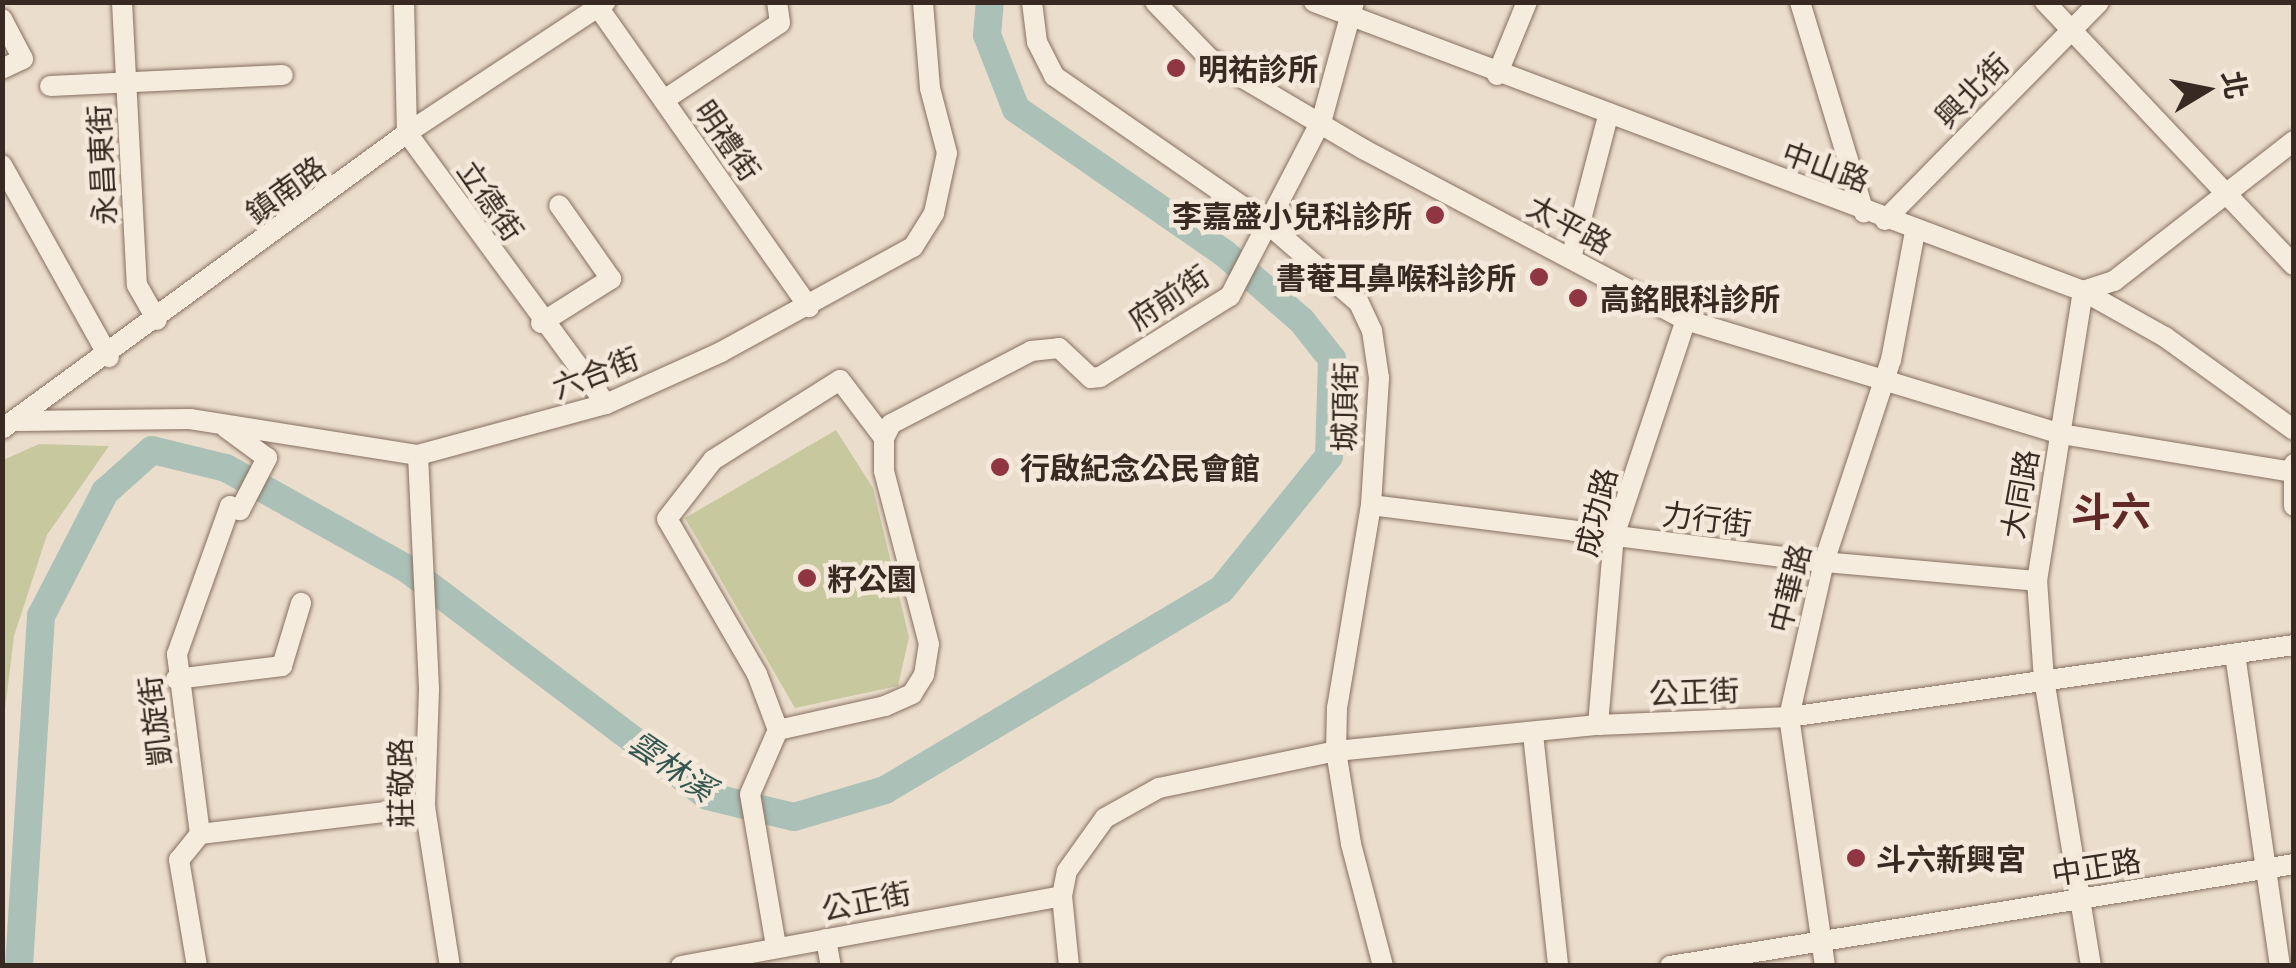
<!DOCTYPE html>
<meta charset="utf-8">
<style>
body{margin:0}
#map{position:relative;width:2296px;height:968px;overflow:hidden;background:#ebddcb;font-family:"Playfair Display","Noto Sans TC",serif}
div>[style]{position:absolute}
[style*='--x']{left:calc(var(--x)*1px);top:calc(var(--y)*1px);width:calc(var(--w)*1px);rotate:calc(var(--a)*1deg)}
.green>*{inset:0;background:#c8c89f}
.river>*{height:28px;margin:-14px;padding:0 14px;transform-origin:14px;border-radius:14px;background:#abc0b7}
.roads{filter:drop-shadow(0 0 2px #867060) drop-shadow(0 0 2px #867060)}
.minor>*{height:20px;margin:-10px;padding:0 10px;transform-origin:10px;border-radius:10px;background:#f6ecde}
.dots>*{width:28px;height:28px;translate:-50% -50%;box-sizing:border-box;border:5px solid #f3e8da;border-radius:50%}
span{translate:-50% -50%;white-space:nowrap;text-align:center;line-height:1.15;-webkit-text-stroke:9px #f3e8da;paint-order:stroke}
.poi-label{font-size:30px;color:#382a22;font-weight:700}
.left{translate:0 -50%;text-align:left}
.right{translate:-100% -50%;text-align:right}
.street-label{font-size:30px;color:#382a22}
.water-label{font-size:32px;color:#335750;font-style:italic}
.district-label{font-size:40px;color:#612a26;font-weight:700}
.frame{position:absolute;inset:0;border:5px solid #382a22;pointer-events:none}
.north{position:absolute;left:2156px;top:40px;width:100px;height:100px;-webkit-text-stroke:8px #f3e8da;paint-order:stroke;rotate:80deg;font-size:28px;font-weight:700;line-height:40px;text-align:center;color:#382a22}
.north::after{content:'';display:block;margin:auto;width:35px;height:45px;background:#382a22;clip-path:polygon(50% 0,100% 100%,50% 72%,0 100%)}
</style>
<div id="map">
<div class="green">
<i style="clip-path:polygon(836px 430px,873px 488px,909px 637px,898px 686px,795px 708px,685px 518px)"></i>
<i style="clip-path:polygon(39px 444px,109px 446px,47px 535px,14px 636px,3px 726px,3px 460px)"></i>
</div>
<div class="river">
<i style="--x:19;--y:966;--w:351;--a:-86.4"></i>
<i style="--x:41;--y:616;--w:140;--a:-62.7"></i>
<i style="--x:105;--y:492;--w:63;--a:-41.8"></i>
<i style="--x:152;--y:450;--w:76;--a:13.7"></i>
<i style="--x:226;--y:468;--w:206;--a:29.1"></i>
<i style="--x:406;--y:568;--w:378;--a:37.1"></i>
<i style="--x:707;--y:796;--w:89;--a:13.6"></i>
<i style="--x:794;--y:817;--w:95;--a:-16.5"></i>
<i style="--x:885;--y:790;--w:391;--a:-30.8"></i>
<i style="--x:1221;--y:590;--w:172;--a:-51.1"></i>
<i style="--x:1329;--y:456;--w:97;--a:-88.2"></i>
<i style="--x:1332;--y:359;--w:48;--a:-128.3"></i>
<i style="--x:1302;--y:321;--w:103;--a:-138.9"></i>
<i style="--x:1224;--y:253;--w:253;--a:-145.3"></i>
<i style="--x:1016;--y:109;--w:79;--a:-111.4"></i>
<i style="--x:987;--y:35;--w:33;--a:-85"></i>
</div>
<div class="roads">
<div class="minor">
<i style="--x:122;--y:2;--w:283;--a:87"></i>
<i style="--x:137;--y:285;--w:40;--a:60.3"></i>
<i style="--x:404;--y:2;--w:131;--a:88.7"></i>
<i style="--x:407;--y:133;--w:336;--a:53.7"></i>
<i style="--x:1032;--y:2;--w:40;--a:82.9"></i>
<i style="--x:1037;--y:42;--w:38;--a:63"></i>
<i style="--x:1054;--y:76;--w:262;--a:34.7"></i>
<i style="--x:1269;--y:225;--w:119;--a:40.9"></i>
<i style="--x:1359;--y:303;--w:31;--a:65"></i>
<i style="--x:1372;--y:331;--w:48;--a:81.5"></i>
<i style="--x:1379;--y:378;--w:127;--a:93.6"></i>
<i style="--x:1371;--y:505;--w:206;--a:99.5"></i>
<i style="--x:1337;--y:708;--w:43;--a:91.3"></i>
<i style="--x:1336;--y:751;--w:94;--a:80.8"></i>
<i style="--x:1351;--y:844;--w:126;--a:75.3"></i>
<i style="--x:1155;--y:2;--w:78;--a:46"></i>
<i style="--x:1209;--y:58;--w:179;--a:30.6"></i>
<i style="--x:1363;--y:149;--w:365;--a:27.9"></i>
<i style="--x:1686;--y:320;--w:392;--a:16.9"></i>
<i style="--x:2061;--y:434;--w:234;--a:9.3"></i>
<i style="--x:1314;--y:2;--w:822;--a:20.6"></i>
<i style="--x:2083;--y:291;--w:94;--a:29.3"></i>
<i style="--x:2165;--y:337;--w:159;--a:35.8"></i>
<i style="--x:1800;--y:2;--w:220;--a:73.1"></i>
<i style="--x:2045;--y:2;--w:362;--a:46.6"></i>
<i style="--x:598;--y:7;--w:367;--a:54.9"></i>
<i style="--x:2;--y:19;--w:45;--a:62.3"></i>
<i style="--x:23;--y:59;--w:23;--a:155"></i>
<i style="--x:1497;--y:75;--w:79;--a:-67.7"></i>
<i style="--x:50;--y:86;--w:233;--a:-2.7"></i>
<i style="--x:664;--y:100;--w:139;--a:-33.6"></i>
<i style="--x:780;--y:23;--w:21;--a:-98"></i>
<i style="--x:2;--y:165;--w:220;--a:60.9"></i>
<i style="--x:1885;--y:220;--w:305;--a:-45.5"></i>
<i style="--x:1571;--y:258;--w:147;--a:-75.4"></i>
<i style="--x:541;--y:323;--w:83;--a:-32.2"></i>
<i style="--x:611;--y:279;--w:90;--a:-125.1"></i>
<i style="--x:18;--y:421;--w:172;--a:-0.7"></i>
<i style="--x:190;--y:419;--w:231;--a:9"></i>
<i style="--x:418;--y:455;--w:195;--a:-15.2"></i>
<i style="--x:606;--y:404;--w:126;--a:-24.3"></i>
<i style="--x:721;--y:352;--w:219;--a:-28.7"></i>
<i style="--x:913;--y:247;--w:40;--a:-58"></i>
<i style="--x:934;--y:213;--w:61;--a:-77.8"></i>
<i style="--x:947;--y:153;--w:67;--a:-104.7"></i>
<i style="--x:930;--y:88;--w:86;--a:-94.7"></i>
<i style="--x:2;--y:429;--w:502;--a:-36.16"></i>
<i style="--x:407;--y:133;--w:238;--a:-33.4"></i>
<i style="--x:418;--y:455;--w:235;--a:87.3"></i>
<i style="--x:429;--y:690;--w:117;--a:92"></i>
<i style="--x:425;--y:807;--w:161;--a:81.1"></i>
<i style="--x:2294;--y:464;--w:42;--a:90"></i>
<i style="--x:1371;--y:505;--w:457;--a:7.2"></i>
<i style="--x:1824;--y:562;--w:214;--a:5.1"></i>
<i style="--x:2235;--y:654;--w:315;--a:81.8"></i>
<i style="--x:176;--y:679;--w:107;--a:-7"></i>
<i style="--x:282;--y:666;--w:66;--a:-73.2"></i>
<i style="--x:1598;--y:725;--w:190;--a:-85.2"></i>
<i style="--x:1614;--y:536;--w:228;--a:-71.6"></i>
<i style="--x:778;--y:730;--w:60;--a:-110.6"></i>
<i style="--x:757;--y:674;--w:179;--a:-120.1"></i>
<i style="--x:667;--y:519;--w:75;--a:-52.1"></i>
<i style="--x:713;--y:460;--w:150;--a:-32.2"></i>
<i style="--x:840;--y:380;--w:73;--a:52.8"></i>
<i style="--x:1533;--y:734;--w:233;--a:83.8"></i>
<i style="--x:200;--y:834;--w:181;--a:-97.3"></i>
<i style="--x:177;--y:654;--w:157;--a:-70.3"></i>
<i style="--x:230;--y:506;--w:11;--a:22"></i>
<i style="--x:240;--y:510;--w:59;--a:-62.6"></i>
<i style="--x:267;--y:458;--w:52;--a:-143.6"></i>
<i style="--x:200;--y:834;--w:227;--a:-6.8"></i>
<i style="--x:826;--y:939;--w:27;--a:80"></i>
<i style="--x:776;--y:946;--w:154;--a:-99.7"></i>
<i style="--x:750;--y:794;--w:70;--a:-66.4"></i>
<i style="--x:778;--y:730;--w:110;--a:-12.6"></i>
<i style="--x:885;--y:706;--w:30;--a:-24"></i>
<i style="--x:912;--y:694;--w:22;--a:-58"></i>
<i style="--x:924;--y:675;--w:31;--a:-81"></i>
<i style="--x:929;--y:644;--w:179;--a:-104.6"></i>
<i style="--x:884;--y:471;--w:33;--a:-90"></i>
<i style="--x:884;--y:438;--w:16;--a:-63"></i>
<i style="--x:891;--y:424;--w:158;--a:-27.5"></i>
<i style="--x:1031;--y:351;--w:28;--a:-6"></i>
<i style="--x:1059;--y:348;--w:44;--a:43.2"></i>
<i style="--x:1091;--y:378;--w:9;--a:-6"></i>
<i style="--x:1100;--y:377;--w:153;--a:-31.9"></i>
<i style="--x:1230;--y:296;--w:199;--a:-62.5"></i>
<i style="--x:1322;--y:119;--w:121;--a:-74.7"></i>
<i style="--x:197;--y:966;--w:108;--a:-99.6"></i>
<i style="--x:179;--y:860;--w:33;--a:-51"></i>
<i style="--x:681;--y:966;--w:387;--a:-10.4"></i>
<i style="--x:1069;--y:966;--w:70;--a:-95.7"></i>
<i style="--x:1062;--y:896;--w:25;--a:-79"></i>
<i style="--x:1067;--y:871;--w:65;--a:-54.4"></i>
<i style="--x:1105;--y:818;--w:62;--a:-29.1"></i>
<i style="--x:1159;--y:788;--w:181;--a:-11.8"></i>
<i style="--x:1336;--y:751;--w:263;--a:-5.7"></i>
<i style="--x:1598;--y:725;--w:191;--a:-2.4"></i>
<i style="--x:1789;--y:717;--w:510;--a:-8.11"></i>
<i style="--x:1670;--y:966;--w:632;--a:-9.28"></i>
<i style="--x:1825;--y:966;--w:252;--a:-98.2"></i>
<i style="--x:1789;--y:717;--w:159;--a:-77.3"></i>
<i style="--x:1824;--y:562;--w:213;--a:-71.7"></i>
<i style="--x:1891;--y:360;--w:130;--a:-79.4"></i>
<i style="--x:2091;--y:966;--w:290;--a:-99.3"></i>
<i style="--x:2044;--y:680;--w:99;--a:-94"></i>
<i style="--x:2037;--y:581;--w:294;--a:-81"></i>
<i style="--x:2083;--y:291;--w:33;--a:-18"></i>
<i style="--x:2114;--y:281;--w:228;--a:-37.9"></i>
</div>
</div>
<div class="dots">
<i style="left:1176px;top:68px;background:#903642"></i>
<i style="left:1435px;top:215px;background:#903642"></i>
<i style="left:1539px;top:277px;background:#903642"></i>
<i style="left:1578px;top:298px;background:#903642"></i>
<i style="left:1000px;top:467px;background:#903642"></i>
<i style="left:807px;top:578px;background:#903642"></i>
<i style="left:1856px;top:858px;background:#903642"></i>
</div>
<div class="poi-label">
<span class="left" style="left:1198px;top:68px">明祐診所</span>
<span class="right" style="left:1412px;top:215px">李嘉盛小兒科診所</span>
<span class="right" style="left:1516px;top:277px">書菴耳鼻喉科診所</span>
<span class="left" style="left:1600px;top:298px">高銘眼科診所</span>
<span class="left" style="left:1020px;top:467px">行啟紀念公民會館</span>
<span class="left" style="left:827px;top:578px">籽公園</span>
<span class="left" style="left:1876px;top:858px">斗六新興宮</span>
</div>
<div class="street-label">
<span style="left:1971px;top:90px;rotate:-45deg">興北街</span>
<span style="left:728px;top:140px;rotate:55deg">明禮街</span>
<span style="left:101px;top:165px;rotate:-93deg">永昌東街</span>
<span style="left:1826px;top:166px;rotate:20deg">中山路</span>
<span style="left:285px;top:189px;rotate:-36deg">鎮南路</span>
<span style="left:491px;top:200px;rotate:55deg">立德街</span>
<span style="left:1570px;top:224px;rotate:28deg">太平路</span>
<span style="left:1168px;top:297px;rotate:-34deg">府前街</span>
<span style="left:595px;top:372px;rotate:-21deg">六合街</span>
<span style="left:1344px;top:407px;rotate:-89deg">城頂街</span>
<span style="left:2019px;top:494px;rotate:-80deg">大同路</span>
<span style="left:1595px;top:512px;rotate:-76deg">成功路</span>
<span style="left:1707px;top:518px;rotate:7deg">力行街</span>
<span style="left:1789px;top:588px;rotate:-76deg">中華路</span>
<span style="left:1694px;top:691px;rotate:-2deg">公正街</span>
<span style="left:154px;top:721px;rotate:-97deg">凱旋街</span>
<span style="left:400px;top:783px;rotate:-91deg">莊敬路</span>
<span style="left:2096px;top:866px;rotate:-9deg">中正路</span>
<span style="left:866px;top:900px;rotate:-11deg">公正街</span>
</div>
<div class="water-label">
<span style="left:672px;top:765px;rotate:34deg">雲林溪</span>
</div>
<div class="district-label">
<span style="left:2111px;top:510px">斗六</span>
</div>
<div class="frame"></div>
<div class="north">北</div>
</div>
